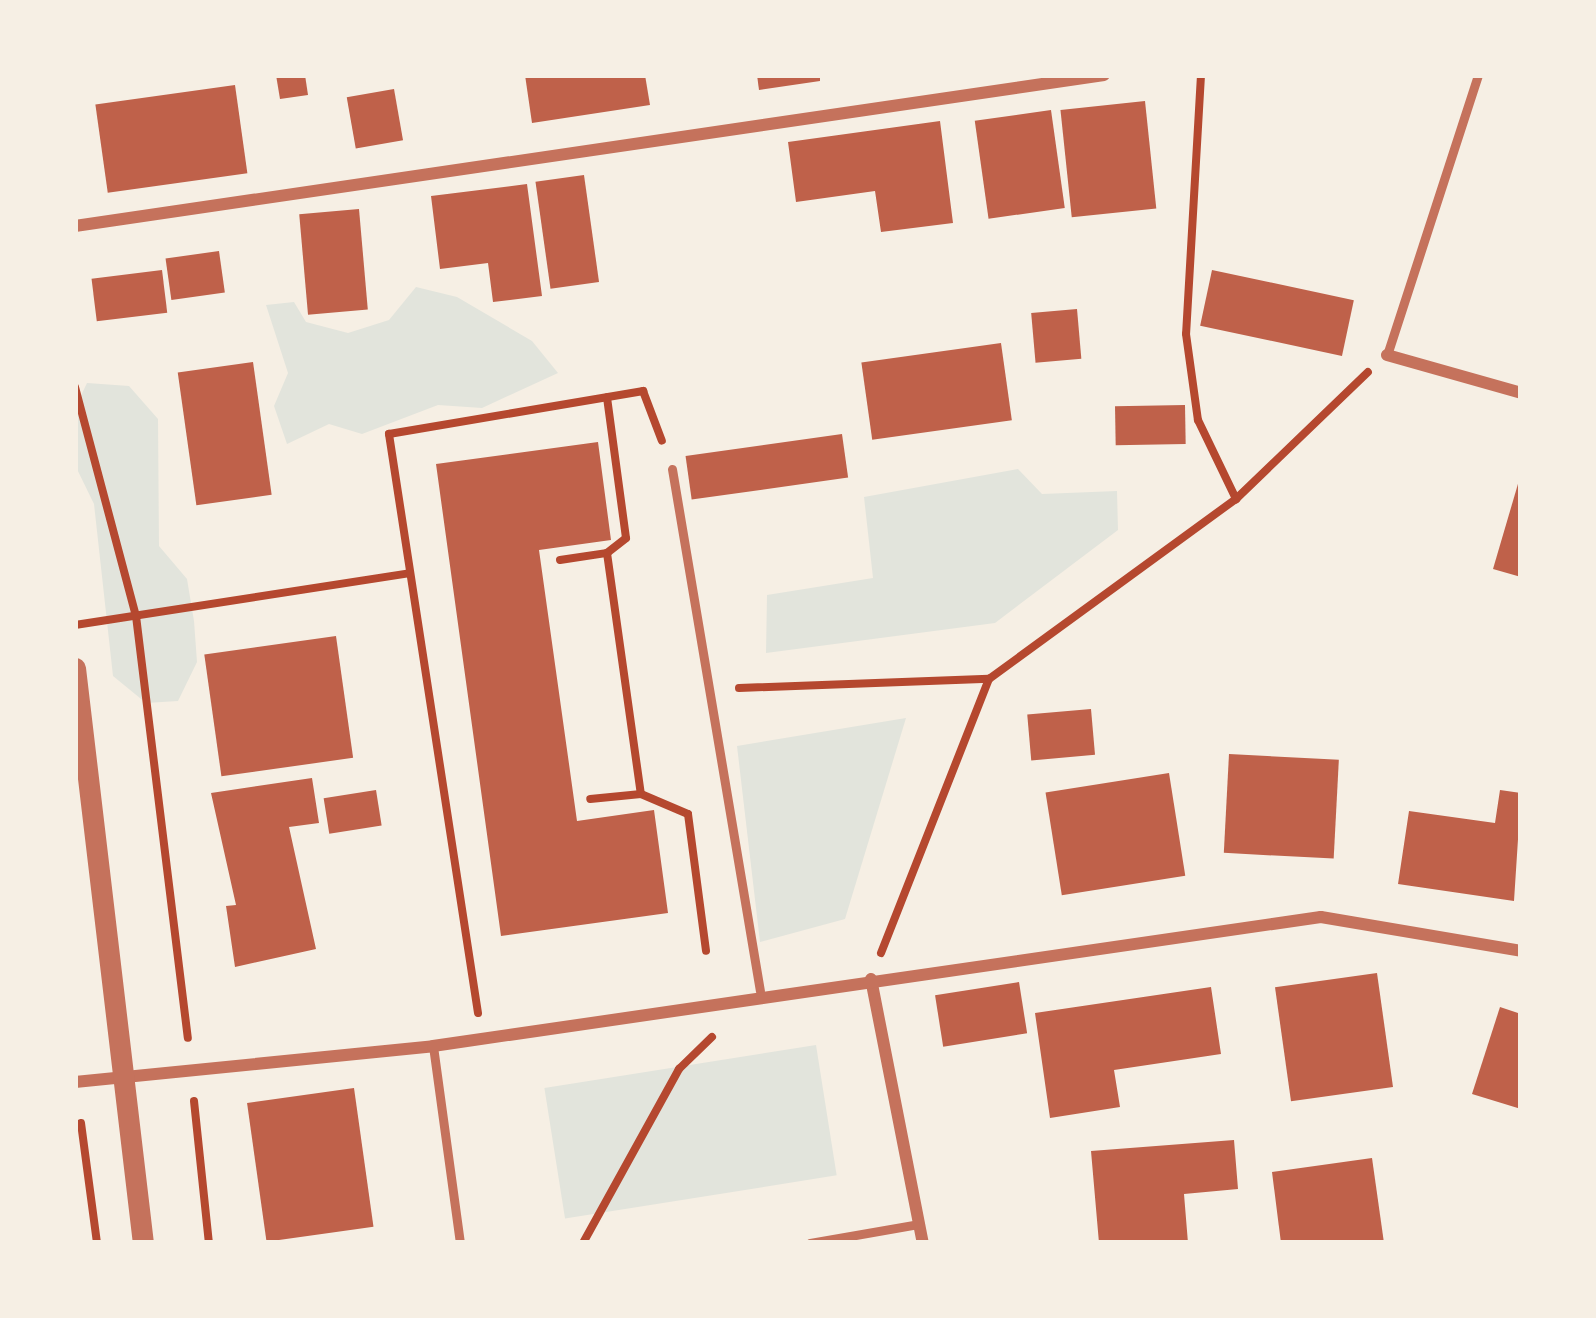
<!DOCTYPE html>
<style>
body{margin:0}
#map{position:relative;width:1596px;height:1318px;overflow:hidden;background:#f6efe4;font-family:Merriweather,serif}
div>[style]{position:absolute}
[style*='--x']{left:calc(var(--x)*1px);top:calc(var(--y)*1px);width:calc(var(--w)*1px);rotate:calc(var(--a)*1deg)}
.green>*{inset:0;background:#e2e4dc;transform-origin:0 0}
.building>*{inset:0;background:#bf614a;transform-origin:0 0}
.path>*{height:8px;margin:-4px;padding:0 4px;transform-origin:4px;border-radius:4px;background:#b5482f}
.service>*{height:9px;margin:-4.5px;padding:0 4.5px;transform-origin:4.5px;border-radius:4.5px;background:#c5725c}
.minor>*{height:12px;margin:-6px;padding:0 6px;transform-origin:6px;border-radius:6px;background:#c5725c}
.tertiary>*{height:21px;margin:-10.5px;padding:0 10.5px;transform-origin:10.5px;border-radius:10.5px;background:#c5725c}
span{translate:-50% -50%;white-space:nowrap;text-align:center;line-height:1.15;-webkit-text-stroke:10px #f6efe4;paint-order:stroke}
.frame{position:absolute;inset:0;border:78px solid #f6efe4;pointer-events:none}
</style>
<div id="map">
<div class="green">
<i style="clip-path:polygon(416px 287px,457px 297px,532px 341px,558px 373px,482px 408px,438px 405px,362px 434px,329px 424px,287px 444px,274px 406px,288px 373px,266px 305px,294px 302px,306px 322px,348px 333px,389px 320px)"></i>
<i style="clip-path:polygon(87px 383px,129px 386px,158px 419px,159px 546px,187px 579px,194px 621px,197px 662px,178px 701px,146px 703px,113px 676px,94px 504px,75px 465px,75px 408px)"></i>
<i style="clip-path:polygon(1018px 469px,1042px 494px,1117px 491px,1118px 530px,995px 623px,766px 653px,767px 595px,873px 578px,864px 497px)"></i>
<i style="clip-path:polygon(906px 718px,845px 919px,760px 942px,737px 746px)"></i>
<i style="left:816px;top:1045px;width:132px;height:275px;rotate:81deg"></i>
</div>
<div class="building">
<i style="clip-path:polygon(276px 75px,305px 75px,308px 95px,280px 99px)"></i>
<i style="clip-path:polygon(525px 75px,645px 75px,650px 105px,532px 123px)"></i>
<i style="clip-path:polygon(757px 75px,820px 75px,820px 81px,759px 90px)"></i>
<i style="left:235px;top:85px;width:89px;height:141px;rotate:82deg"></i>
<i style="left:394px;top:89px;width:52px;height:48px;rotate:80deg"></i>
<i style="left:1145px;top:101px;width:108px;height:85px;rotate:84deg"></i>
<i style="left:1051px;top:110px;width:99px;height:77px;rotate:82deg"></i>
<i style="clip-path:polygon(940px 121px,953px 223px,881px 232px,875px 191px,796px 202px,788px 142px)"></i>
<i style="left:584px;top:175px;width:108px;height:49px;rotate:82deg"></i>
<i style="clip-path:polygon(527px 184px,542px 296px,493px 302px,488px 263px,440px 269px,431px 196px)"></i>
<i style="left:359px;top:209px;width:101px;height:60px;rotate:85deg"></i>
<i style="left:219px;top:251px;width:42px;height:54px;rotate:82deg"></i>
<i style="left:162px;top:270px;width:43px;height:71px;rotate:83deg"></i>
<i style="left:1212px;top:270px;width:145px;height:57px;rotate:12deg"></i>
<i style="left:1077px;top:309px;width:50px;height:46px;rotate:85deg"></i>
<i style="left:1001px;top:343px;width:78px;height:141px;rotate:82deg"></i>
<i style="left:253px;top:362px;width:134px;height:76px;rotate:82deg"></i>
<i style="left:1185px;top:405px;width:39px;height:70px;rotate:89deg"></i>
<i style="left:842px;top:434px;width:44px;height:158px;rotate:82deg"></i>
<i style="clip-path:polygon(598px 442px,611px 540px,539px 550px,577px 821px,654px 810px,668px 913px,501px 936px,436px 464px)"></i>
<i style="clip-path:polygon(1520px 477px,1521px 477px,1521px 577px,1493px 569px)"></i>
<i style="left:336px;top:636px;width:123px;height:133px;rotate:82deg"></i>
<i style="left:1091px;top:709px;width:46px;height:64px;rotate:85deg"></i>
<i style="left:1229px;top:754px;width:110px;height:99px;rotate:3deg"></i>
<i style="left:1169px;top:773px;width:104px;height:125px;rotate:81deg"></i>
<i style="clip-path:polygon(312px 778px,319px 823px,289px 827px,316px 949px,235px 967px,226px 906px,236px 905px,211px 793px)"></i>
<i style="left:376px;top:790px;width:36px;height:53px;rotate:81deg"></i>
<i style="clip-path:polygon(1500px 790px,1521px 793px,1514px 901px,1398px 884px,1409px 811px,1495px 823px)"></i>
<i style="left:1377px;top:973px;width:115px;height:103px;rotate:82deg"></i>
<i style="left:1019px;top:982px;width:52px;height:85px;rotate:81deg"></i>
<i style="clip-path:polygon(1211px 987px,1221px 1054px,1114px 1070px,1120px 1107px,1050px 1118px,1035px 1013px)"></i>
<i style="clip-path:polygon(1500px 1007px,1521px 1014px,1521px 1109px,1472px 1094px)"></i>
<i style="left:354px;top:1088px;width:140px;height:108px;rotate:82deg"></i>
<i style="clip-path:polygon(1234px 1140px,1238px 1189px,1184px 1194px,1188px 1243px,1099px 1243px,1091px 1151px)"></i>
<i style="clip-path:polygon(1372px 1158px,1384px 1243px,1281px 1243px,1272px 1172px)"></i>
</div>
<div class="path">
<i style="--x:1201;--y:75;--w:259;--a:93.3"></i>
<i style="--x:1186;--y:334;--w:87;--a:82.1"></i>
<i style="--x:1198;--y:420;--w:88;--a:64.3"></i>
<i style="--x:75;--y:387;--w:237;--a:75.1"></i>
<i style="--x:136;--y:616;--w:425;--a:83"></i>
<i style="--x:607;--y:553;--w:24;--a:-38"></i>
<i style="--x:626;--y:538;--w:142;--a:-97.7"></i>
<i style="--x:560;--y:560;--w:48;--a:-8.5"></i>
<i style="--x:607;--y:553;--w:243;--a:82"></i>
<i style="--x:641;--y:794;--w:51;--a:174.4"></i>
<i style="--x:75;--y:625;--w:339;--a:-8.8"></i>
<i style="--x:739;--y:688;--w:250;--a:-2.1"></i>
<i style="--x:641;--y:794;--w:51;--a:23.1"></i>
<i style="--x:688;--y:814;--w:138;--a:82.5"></i>
<i style="--x:881;--y:953;--w:295;--a:-68.5"></i>
<i style="--x:989;--y:679;--w:306;--a:-36.1"></i>
<i style="--x:1236;--y:499;--w:183;--a:-43.9"></i>
<i style="--x:478;--y:1013;--w:586;--a:-98.74"></i>
<i style="--x:389;--y:434;--w:258;--a:-9.6"></i>
<i style="--x:643;--y:391;--w:53;--a:69.2"></i>
<i style="--x:194;--y:1101;--w:143;--a:84"></i>
<i style="--x:81;--y:1123;--w:121;--a:82.4"></i>
<i style="--x:583;--y:1243;--w:199;--a:-61.1"></i>
<i style="--x:679;--y:1069;--w:46;--a:-44.1"></i>
</div>
<div class="service">
<i style="--x:1387;--y:355;--w:294;--a:-72"></i>
<i style="--x:672;--y:469;--w:529;--a:80.43"></i>
<i style="--x:433;--y:1046;--w:199;--a:82.2"></i>
<i style="--x:810;--y:1243;--w:111;--a:-9.9"></i>
</div>
<div class="minor">
<i style="--x:75;--y:226;--w:1040;--a:-8.35"></i>
<i style="--x:1387;--y:355;--w:139;--a:15.8"></i>
<i style="--x:871;--y:979;--w:269;--a:78.9"></i>
<i style="--x:75;--y:1082;--w:360;--a:-5.7"></i>
<i style="--x:433;--y:1046;--w:897;--a:-8.27"></i>
<i style="--x:1321;--y:917;--w:203;--a:9.6"></i>
</div>
<div class="tertiary">
<i style="--x:75;--y:668;--w:579;--a:83.26"></i>
</div>
<div class="frame"></div>
</div>
